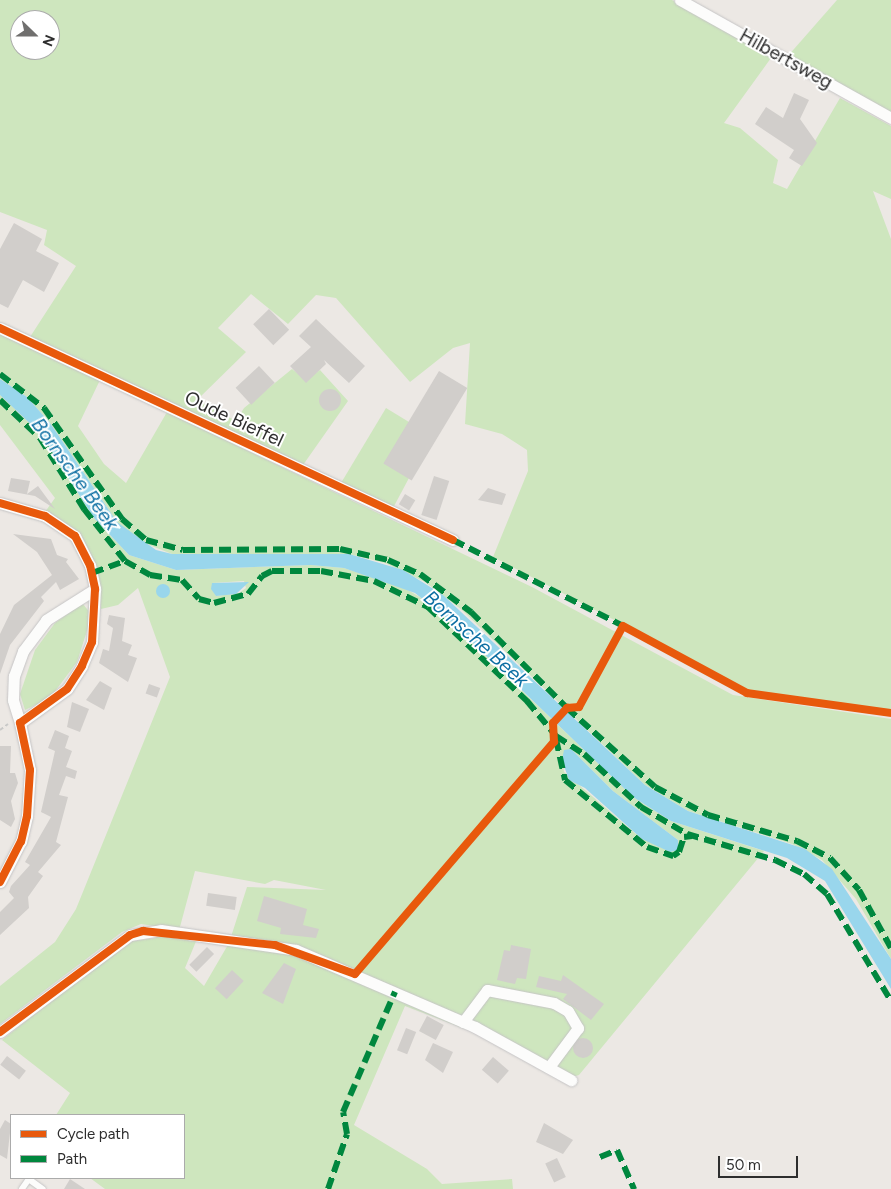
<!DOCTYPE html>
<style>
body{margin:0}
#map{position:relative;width:891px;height:1189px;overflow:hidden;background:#ece8e4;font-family:Figtree,sans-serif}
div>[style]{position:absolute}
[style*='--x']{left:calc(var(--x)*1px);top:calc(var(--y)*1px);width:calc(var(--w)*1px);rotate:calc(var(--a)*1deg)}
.green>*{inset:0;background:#cee6be}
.water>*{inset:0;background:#99d6ec}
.round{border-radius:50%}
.building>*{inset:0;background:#d1cecb;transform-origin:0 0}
.path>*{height:2px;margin-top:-1px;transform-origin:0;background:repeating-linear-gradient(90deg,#c9c9c8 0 4px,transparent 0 6.5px)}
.roads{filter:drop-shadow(0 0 1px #c5c4c5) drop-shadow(0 0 1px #c5c4c5)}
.lane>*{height:5.5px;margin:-2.75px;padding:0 2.75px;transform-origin:2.75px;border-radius:2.75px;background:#fcfcfb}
.street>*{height:11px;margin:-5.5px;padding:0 5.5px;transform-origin:5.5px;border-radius:5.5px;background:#fcfcfb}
.quiet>*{height:6px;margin-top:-3px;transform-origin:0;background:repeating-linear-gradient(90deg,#00873e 0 12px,transparent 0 18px)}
.cycleway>*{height:8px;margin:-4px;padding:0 4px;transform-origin:4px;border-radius:4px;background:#e8590c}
span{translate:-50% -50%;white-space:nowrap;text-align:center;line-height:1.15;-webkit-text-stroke:4px #fff;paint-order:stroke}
.street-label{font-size:19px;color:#2e2e2e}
.water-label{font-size:20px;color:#0d6fa3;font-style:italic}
.legend{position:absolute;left:10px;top:1114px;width:175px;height:65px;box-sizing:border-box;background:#fff;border:1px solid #ababab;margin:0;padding:6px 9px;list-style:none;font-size:15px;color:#2e2e2e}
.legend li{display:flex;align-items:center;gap:10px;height:25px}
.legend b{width:25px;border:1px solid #ababab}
.north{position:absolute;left:10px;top:10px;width:50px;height:50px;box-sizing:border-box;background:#fff;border:1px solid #ababab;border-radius:50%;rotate:112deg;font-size:14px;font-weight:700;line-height:20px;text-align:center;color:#2e2e2e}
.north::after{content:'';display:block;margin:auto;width:18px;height:22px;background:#706f6e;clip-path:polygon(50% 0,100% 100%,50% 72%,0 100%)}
.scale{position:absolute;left:718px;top:1156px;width:80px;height:22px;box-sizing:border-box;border:2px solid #2e2e2e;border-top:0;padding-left:6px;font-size:15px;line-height:18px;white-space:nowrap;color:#2e2e2e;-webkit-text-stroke:4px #fff;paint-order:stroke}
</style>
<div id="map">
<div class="green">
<i style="clip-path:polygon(evenodd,0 0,672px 0,771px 58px,724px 123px,740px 128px,778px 160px,773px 183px,787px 189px,840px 98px,891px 126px,891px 199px,873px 191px,891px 239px,891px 710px,751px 691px,493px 557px,528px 471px,527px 450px,502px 434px,465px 424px,470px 343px,453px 348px,410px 382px,336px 298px,316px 295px,288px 324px,251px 294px,218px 328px,246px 352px,197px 400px,236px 421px,244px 408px,292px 369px,306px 380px,320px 370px,348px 401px,303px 465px,30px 337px,76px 266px,44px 245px,47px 230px,0 212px,0 0,20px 20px,50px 20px,50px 50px,20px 50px,20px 20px)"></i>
<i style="clip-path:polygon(837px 0,891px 0,891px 115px,787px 57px)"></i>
<i style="clip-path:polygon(0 333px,100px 380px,78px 426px,104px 464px,126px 483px,167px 412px,532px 587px,733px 695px,891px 719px,891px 959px,856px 899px,822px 860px,792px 844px,688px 811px,645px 785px,462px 610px,425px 582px,385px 563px,349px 554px,172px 554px,137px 540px,117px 522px,50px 423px,27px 397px,0 379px)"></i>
<i style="clip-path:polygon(evenodd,0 395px,39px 432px,94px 518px,129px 555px,176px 570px,311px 565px,344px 568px,403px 587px,433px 605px,633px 797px,671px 821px,764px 851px,579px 1075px,565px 1079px,478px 1034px,405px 1006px,354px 1125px,427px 1169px,442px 1184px,512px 1179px,513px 1189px,105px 1189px,90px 1178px,184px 1178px,184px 1115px,56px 1115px,70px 1093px,2px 1040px,126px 942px,156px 938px,161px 927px,141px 924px,122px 932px,0 1024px,0 986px,55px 942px,76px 909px,170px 677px,138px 588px,118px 605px,101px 609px,97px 568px,89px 553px,45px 512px,55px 498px,0 425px,0 395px,244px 581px,246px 588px,239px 593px,216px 596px,212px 583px,244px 581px,0 395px,571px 749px,613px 791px,678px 840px,670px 852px,636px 834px,564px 772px,562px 760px,571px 749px,0 395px,195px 871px,265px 884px,274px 880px,326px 890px,247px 887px,229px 943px,204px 986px,185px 968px,197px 939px,177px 938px,195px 871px)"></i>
<i style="clip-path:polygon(386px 408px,427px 433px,417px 463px,393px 508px,341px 483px)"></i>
<i style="clip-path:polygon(82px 603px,92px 615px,77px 662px,50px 698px,25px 710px,20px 694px,35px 650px,55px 623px)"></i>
</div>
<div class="water">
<i style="clip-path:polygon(0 379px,27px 397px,50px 423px,117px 522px,156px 550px,172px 554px,349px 554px,403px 570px,443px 595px,645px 785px,688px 811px,805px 849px,832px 869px,891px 959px,891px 989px,825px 881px,787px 858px,671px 821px,633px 797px,450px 621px,415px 593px,344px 568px,311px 565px,176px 570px,129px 555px,94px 518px,39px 432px,0 395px)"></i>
<i style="clip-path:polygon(249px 582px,236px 594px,216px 596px,211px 589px,212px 583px)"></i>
<i class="round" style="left:156px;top:584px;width:14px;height:14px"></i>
<i style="clip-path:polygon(571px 749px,613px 791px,678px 840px,678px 850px,670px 852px,642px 839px,585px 788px,569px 780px,562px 760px,564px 750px)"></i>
</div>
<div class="building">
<i style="clip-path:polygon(794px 93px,809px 100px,800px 119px,817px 143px,802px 166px,789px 158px,794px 150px,755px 124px,766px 107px,783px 118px)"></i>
<i style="clip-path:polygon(14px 223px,42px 239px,36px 251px,59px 263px,44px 292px,23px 280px,8px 308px,0 304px,0 249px)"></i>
<i style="left:269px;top:309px;width:29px;height:22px;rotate:46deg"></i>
<i style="clip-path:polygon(316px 319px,365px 366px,349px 383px,324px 360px,326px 364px,306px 383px,290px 366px,311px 347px,299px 336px)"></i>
<i style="left:259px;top:366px;width:23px;height:32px;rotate:47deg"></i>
<i style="left:439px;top:371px;width:33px;height:108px;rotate:31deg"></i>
<i class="round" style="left:319px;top:389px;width:22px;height:22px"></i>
<i style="left:434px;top:476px;width:16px;height:41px;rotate:18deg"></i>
<i style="clip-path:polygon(11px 478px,30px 481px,27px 494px,38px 486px,55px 509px,35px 496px,8px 491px)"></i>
<i style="clip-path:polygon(488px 488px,506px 494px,502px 505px,478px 500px)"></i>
<i style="left:405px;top:494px;width:12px;height:12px;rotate:31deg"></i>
<i style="clip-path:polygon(13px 534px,51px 539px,57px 555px,68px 559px,66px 562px,79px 579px,60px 590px,56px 582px,41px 597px,44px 601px,10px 645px,0 674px,0 634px,14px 605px,52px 575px,37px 552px)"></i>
<i style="clip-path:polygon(109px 615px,125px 618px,122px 641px,132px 645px,128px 655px,137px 658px,128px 682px,99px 663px,103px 649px,109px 651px,113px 628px,107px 624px)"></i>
<i style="clip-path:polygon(100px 681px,112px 688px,104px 710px,86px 700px)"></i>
<i style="left:149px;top:684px;width:12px;height:10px;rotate:20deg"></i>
<i style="clip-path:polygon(72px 702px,89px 709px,80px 732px,67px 727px)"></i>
<i style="clip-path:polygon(55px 730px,69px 736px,65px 748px,72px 751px,66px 767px,77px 771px,75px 779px,66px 776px,59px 795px,68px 797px,56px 842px,61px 845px,38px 872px,43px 876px,28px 897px,29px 908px,0 935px,0 912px,14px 898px,9px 892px,11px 886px,30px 865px,25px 862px,51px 817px,41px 812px,55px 751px,48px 748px)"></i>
<i style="clip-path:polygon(0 746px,11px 746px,10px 773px,15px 773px,18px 783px,11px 801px,15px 819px,11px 827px,0 820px)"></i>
<i style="left:208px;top:893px;width:29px;height:13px;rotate:8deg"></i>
<i style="clip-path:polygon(264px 896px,307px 909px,303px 925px,319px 929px,316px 938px,280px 934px,281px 928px,257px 921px)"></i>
<i style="clip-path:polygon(511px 945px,531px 949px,526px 979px,517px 978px,515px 984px,497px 980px,504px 950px,510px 951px)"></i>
<i style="left:207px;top:947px;width:10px;height:25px;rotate:45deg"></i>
<i style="clip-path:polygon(284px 963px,296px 969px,283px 1004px,262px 993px)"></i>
<i style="left:232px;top:970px;width:16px;height:25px;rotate:43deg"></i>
<i style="clip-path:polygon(563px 975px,604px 1004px,591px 1020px,563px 999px,567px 994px,536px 987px,539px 976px,561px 981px)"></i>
<i style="left:427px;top:1016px;width:19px;height:17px;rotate:28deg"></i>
<i style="left:406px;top:1028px;width:11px;height:24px;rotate:22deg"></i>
<i class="round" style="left:573px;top:1038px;width:20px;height:20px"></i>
<i style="clip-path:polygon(433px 1043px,453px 1052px,443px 1073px,425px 1060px)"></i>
<i style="left:7px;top:1056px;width:24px;height:11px;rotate:38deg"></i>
<i style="left:493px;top:1057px;width:21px;height:17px;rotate:41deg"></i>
<i style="clip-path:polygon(5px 1120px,11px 1124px,7px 1159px,0 1155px,0 1129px)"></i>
<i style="clip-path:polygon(544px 1123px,573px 1140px,563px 1154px,536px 1142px)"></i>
<i style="left:557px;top:1158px;width:21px;height:13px;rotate:65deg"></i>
<i style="clip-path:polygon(70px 1179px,85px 1189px,64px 1189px)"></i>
</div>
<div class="path">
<i style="--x:0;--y:730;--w:10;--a:-37"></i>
</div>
<div class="roads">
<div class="lane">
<i style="--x:22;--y:1189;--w:12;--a:-55"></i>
<i style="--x:29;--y:1179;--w:17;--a:36"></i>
</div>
<div class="street">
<i style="--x:680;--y:0;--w:242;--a:29.2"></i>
<i style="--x:0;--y:328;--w:500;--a:25.08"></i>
<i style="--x:0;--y:503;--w:47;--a:16.1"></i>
<i style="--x:45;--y:516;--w:36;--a:34"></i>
<i style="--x:75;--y:536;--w:33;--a:63"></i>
<i style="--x:90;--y:565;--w:25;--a:78"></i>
<i style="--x:95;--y:589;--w:53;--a:93.2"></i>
<i style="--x:92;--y:642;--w:26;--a:113"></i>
<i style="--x:82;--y:666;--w:27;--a:123"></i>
<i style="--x:67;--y:689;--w:58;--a:144.1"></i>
<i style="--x:20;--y:723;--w:48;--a:78"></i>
<i style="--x:30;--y:770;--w:46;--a:93.7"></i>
<i style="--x:27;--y:816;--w:26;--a:103"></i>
<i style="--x:21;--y:841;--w:46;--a:117.1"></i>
<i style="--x:20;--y:723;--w:24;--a:-107"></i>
<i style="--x:13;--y:700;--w:24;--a:-88"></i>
<i style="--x:14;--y:676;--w:27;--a:-70"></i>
<i style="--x:23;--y:651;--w:39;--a:-53"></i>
<i style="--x:46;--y:620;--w:58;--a:-32.3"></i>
<i style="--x:463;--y:1022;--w:40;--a:-53"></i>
<i style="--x:487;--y:990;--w:68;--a:11"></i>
<i style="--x:554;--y:1003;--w:16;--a:30"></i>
<i style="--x:568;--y:1011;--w:20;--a:60"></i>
<i style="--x:578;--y:1028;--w:49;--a:126.6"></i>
<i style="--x:0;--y:1032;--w:162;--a:-36.7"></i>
<i style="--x:130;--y:935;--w:31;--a:-9"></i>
<i style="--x:161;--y:930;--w:136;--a:8.4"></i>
<i style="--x:296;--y:950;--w:195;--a:23.3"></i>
<i style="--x:475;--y:1027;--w:110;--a:28.9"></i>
</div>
</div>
<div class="quiet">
<i style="--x:0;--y:374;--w:56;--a:37.7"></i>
<i style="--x:44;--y:408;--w:136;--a:54.9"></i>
<i style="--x:122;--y:519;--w:32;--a:41"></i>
<i style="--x:146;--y:540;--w:38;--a:15"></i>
<i style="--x:183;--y:550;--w:157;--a:-0.4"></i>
<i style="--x:340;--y:549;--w:49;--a:12.9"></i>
<i style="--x:388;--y:560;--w:35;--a:24"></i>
<i style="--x:420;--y:574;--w:64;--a:36.7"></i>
<i style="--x:471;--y:612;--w:136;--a:45"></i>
<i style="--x:567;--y:708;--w:118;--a:41.9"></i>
<i style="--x:655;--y:787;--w:60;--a:27.8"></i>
<i style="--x:708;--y:815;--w:93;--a:16.3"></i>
<i style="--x:797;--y:841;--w:37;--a:27"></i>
<i style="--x:830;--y:858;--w:43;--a:47.8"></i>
<i style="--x:859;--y:890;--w:66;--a:61.1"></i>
<i style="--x:0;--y:400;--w:55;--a:43.5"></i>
<i style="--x:40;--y:438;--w:84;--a:58.2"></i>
<i style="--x:84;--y:509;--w:66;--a:51.7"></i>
<i style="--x:125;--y:561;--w:29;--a:29"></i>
<i style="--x:150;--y:575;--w:32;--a:9"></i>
<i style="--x:182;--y:580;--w:25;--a:48"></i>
<i style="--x:199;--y:599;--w:16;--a:15"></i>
<i style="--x:214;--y:603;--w:35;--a:-15"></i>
<i style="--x:248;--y:594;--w:23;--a:-52"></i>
<i style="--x:262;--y:576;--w:11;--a:-27"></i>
<i style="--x:272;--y:571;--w:49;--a:0"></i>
<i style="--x:321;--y:571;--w:54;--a:10.7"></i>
<i style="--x:374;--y:581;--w:60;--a:25.7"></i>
<i style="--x:428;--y:607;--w:137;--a:43.5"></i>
<i style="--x:527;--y:701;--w:45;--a:50.4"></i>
<i style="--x:556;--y:736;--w:33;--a:33"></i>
<i style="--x:584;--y:754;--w:78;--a:42.9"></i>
<i style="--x:641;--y:807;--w:53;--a:30.4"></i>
<i style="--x:687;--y:834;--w:92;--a:16.5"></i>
<i style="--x:775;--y:860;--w:32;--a:26"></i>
<i style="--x:804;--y:874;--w:30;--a:41"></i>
<i style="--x:827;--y:894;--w:125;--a:59.1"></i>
<i style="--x:453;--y:540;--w:195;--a:26.8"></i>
<i style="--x:92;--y:573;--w:35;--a:-20"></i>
<i style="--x:556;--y:739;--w:42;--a:77.6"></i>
<i style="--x:565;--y:780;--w:106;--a:39.3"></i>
<i style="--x:647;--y:847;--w:28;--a:19"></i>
<i style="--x:673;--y:856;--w:7;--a:-34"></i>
<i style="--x:679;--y:852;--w:16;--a:-72"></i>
<i style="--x:684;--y:837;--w:8;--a:-7"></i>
<i style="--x:600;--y:1157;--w:18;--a:-22"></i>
<i style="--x:617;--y:1150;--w:43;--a:66.4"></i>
<i style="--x:328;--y:1189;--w:58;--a:-70.9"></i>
<i style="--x:347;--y:1134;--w:22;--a:-100"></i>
<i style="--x:343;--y:1112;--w:131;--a:-66.6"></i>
</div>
<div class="cycleway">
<i style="--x:0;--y:328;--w:500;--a:25.08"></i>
<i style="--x:0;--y:503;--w:47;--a:16.1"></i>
<i style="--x:45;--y:516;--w:36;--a:34"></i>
<i style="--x:75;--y:536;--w:33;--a:63"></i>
<i style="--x:90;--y:565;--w:25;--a:78"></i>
<i style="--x:95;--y:589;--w:53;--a:93.2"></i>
<i style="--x:92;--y:642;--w:26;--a:113"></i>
<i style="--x:82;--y:666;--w:27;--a:123"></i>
<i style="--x:67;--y:689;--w:58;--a:144.1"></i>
<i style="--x:20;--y:723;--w:48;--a:78"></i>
<i style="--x:30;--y:770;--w:46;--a:93.7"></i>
<i style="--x:27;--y:816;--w:26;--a:103"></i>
<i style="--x:21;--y:841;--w:46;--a:117.1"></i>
<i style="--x:0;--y:1032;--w:162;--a:-36.7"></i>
<i style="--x:130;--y:935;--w:14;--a:-17"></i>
<i style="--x:143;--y:931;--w:133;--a:6.1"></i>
<i style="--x:275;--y:945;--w:85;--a:19.9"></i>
<i style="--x:355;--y:974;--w:306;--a:-49.4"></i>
<i style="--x:554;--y:742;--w:19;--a:-93"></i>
<i style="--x:553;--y:723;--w:21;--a:-47"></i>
<i style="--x:567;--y:708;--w:12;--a:-5"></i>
<i style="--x:579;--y:707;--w:92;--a:-61.5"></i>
<i style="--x:623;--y:626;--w:141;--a:28.4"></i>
<i style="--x:747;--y:693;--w:145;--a:7.9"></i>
</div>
<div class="street-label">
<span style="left:786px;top:59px;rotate:29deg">Hilbertsweg</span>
<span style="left:234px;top:419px;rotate:25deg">Oude Bieffel</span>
</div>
<div class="water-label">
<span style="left:75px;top:474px;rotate:54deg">Bornsche Beek</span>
<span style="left:476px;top:639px;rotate:42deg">Bornsche Beek</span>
</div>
<ul class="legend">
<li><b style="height:6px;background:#e8590c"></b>Cycle path</li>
<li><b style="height:6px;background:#00873e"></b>Path</li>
</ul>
<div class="north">N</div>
<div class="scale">50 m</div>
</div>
